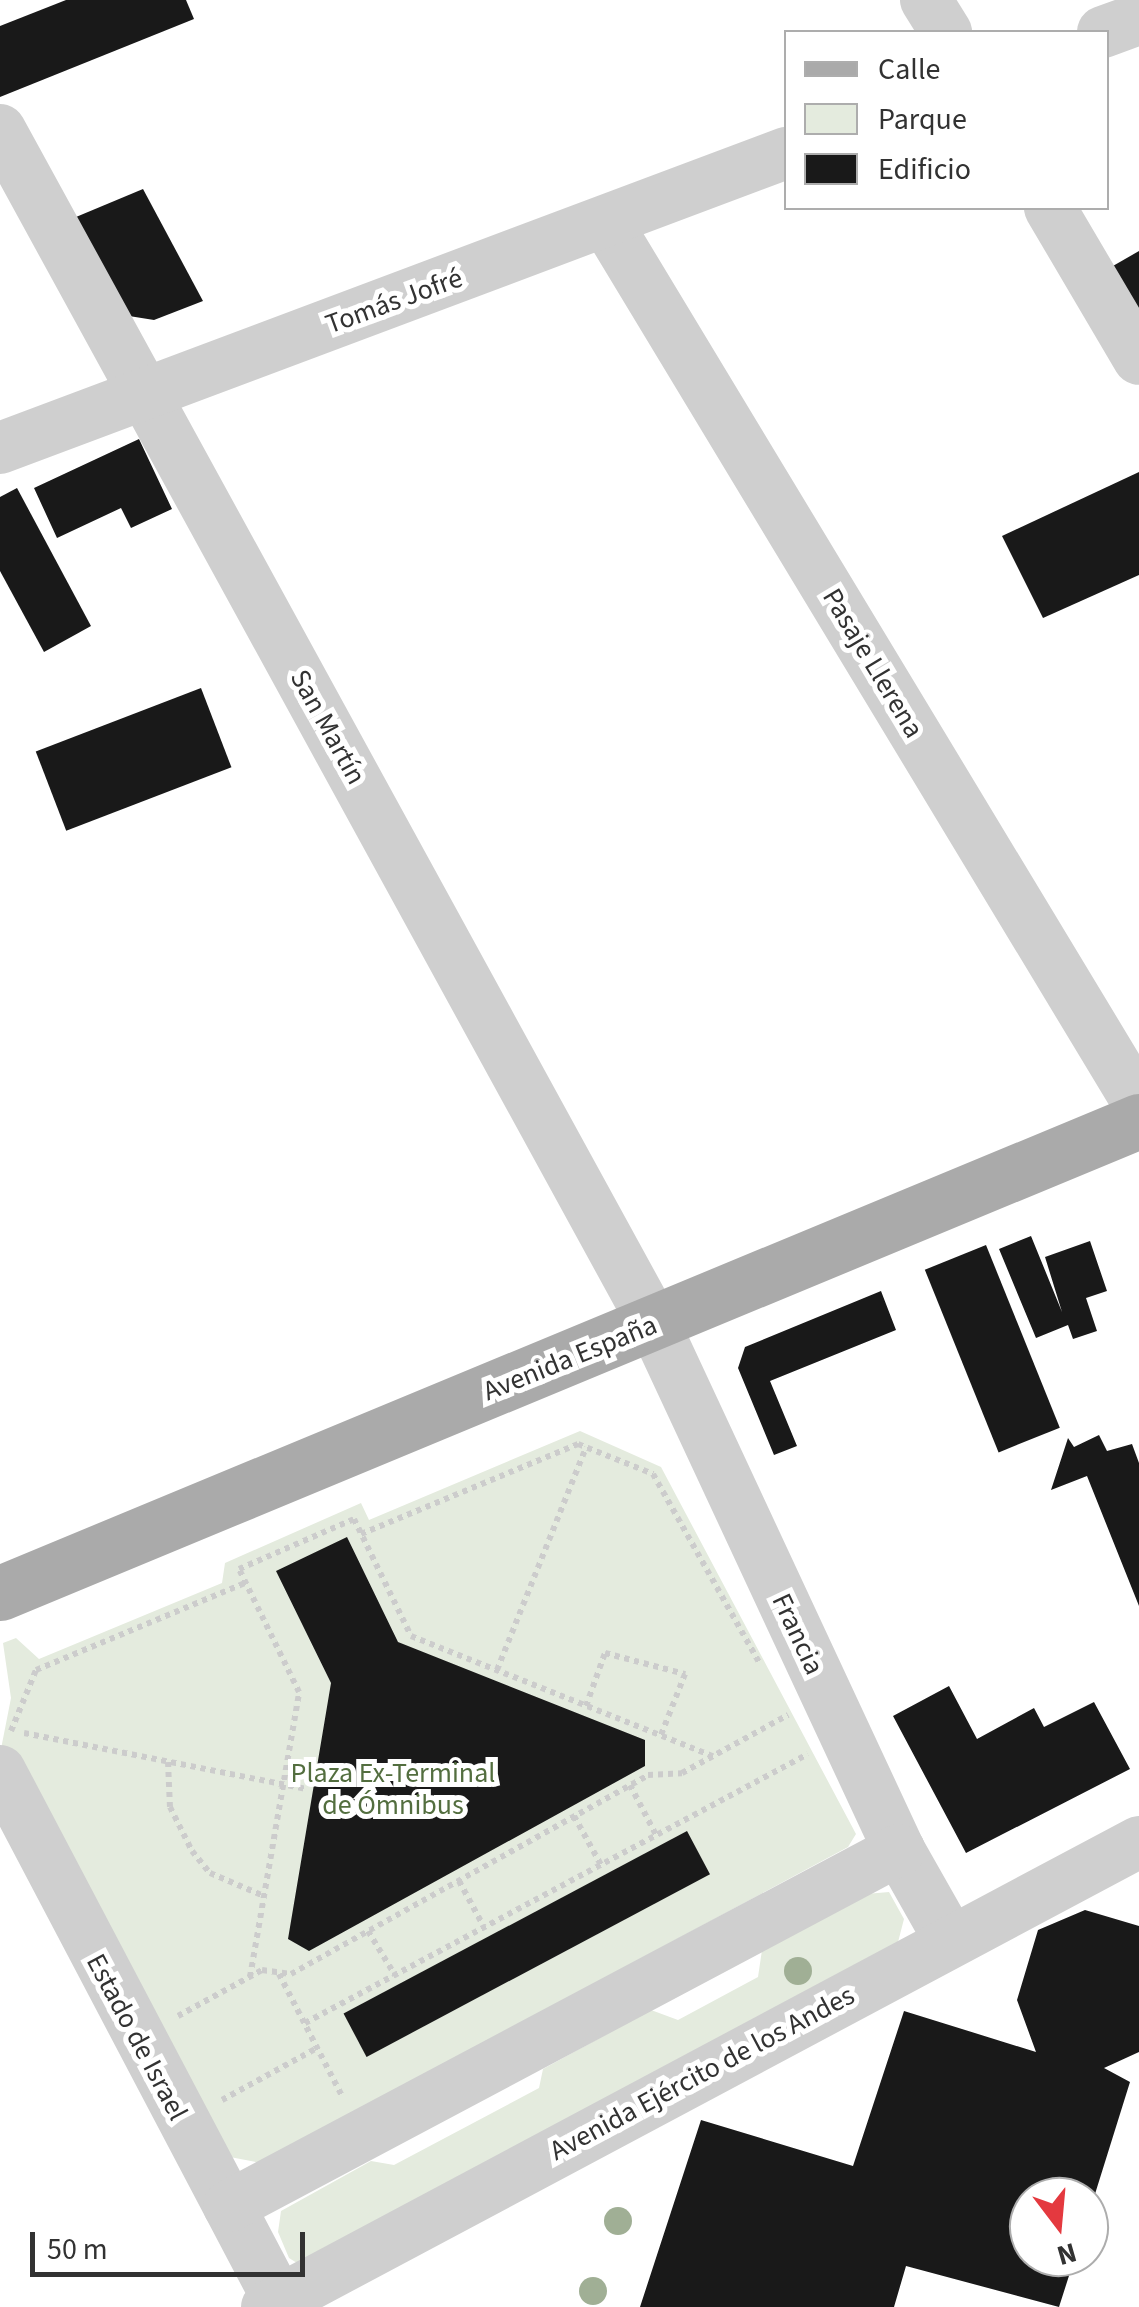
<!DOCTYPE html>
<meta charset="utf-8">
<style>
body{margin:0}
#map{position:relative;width:1139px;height:2307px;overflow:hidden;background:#fff;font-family:"Source Sans 3",sans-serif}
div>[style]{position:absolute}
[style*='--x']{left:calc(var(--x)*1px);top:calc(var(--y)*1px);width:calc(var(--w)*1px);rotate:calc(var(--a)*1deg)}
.green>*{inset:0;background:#e4ebde}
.building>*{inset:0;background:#191919;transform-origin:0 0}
.path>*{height:6px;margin-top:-3px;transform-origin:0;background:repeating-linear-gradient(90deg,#ccc 0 5px,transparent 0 10px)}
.minor>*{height:52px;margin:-26px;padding:0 26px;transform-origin:26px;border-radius:26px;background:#cfcfcf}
.major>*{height:55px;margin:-27.5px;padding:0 27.5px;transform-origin:27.5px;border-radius:27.5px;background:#aaa}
.trees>*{width:28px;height:28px;margin:-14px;border-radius:50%;background:#a0af95}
span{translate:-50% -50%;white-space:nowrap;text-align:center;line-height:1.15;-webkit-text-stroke:10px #fff;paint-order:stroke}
.street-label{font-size:28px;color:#323232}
.park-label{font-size:28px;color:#536e3f}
.legend{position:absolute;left:784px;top:30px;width:325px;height:180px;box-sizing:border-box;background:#fff;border:2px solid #adadad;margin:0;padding:12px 18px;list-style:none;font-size:30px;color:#323232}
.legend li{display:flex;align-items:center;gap:20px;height:50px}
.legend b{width:50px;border:2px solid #adadad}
.north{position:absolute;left:1009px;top:2177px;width:100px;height:100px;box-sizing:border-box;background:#fff;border:2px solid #adadad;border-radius:50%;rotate:164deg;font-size:28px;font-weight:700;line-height:40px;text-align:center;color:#323232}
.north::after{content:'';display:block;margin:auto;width:35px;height:45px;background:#e4393f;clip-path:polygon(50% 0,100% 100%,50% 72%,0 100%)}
.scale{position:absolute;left:30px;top:2232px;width:275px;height:45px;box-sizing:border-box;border:5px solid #323232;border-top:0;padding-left:12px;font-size:30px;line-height:35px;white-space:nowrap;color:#323232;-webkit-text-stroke:8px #fff;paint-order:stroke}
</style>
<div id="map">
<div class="green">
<i style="clip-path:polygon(580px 1431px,661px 1467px,856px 1834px,848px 1847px,261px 2163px,230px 2157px,0 1754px,11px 1698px,3px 1643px,16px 1638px,39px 1659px,222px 1583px,225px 1563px,361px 1503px,369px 1520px)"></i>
<i style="clip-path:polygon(889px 1892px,904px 1919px,897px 1946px,297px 2263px,289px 2258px,278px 2232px,281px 2211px,371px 2161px,394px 2165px,539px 2088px,543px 2069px,651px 2010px,678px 2020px,758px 1977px,762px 1950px,866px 1894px)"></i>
</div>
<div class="building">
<i style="clip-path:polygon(66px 0,186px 0,194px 19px,0 97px,0 26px)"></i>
<i style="clip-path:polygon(143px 189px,203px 301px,154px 320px,129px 316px,76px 217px)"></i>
<i style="clip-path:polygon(1139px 251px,1139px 345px,1099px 274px)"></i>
<i style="clip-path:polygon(139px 439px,172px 509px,131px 528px,121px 508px,57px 538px,34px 488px)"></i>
<i style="clip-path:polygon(1139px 472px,1139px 575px,1043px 618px,1002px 536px)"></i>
<i style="clip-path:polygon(17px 488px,91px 626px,44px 652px,0 571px,0 497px)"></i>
<i style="left:201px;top:688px;width:85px;height:177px;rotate:69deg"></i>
<i style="clip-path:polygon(1031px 1236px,1062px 1312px,1045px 1257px,1090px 1241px,1107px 1291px,1086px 1298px,1097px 1331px,1073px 1339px,1068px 1325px,1036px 1338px,999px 1249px)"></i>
<i style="left:986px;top:1245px;width:197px;height:66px;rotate:68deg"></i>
<i style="clip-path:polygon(881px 1291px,896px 1330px,770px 1381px,797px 1446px,774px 1455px,738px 1368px,745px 1347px)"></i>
<i style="clip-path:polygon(1099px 1435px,1107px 1451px,1132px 1444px,1139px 1463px,1139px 1606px,1087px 1476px,1051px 1490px,1068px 1438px,1074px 1447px)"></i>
<i style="clip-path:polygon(347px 1537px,398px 1642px,645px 1740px,645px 1766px,309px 1951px,288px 1939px,331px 1683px,276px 1571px)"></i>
<i style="clip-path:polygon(949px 1686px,977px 1739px,1034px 1708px,1044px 1727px,1094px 1702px,1130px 1769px,966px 1853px,893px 1716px)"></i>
<i style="left:687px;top:1831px;width:49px;height:389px;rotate:62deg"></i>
<i style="clip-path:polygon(1085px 1910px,1139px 1926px,1139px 2052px,1104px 2068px,1130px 2082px,1090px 2210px,1089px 2197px,1029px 2197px,1029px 2257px,1075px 2257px,1059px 2307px,906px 2266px,894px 2307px,640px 2307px,701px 2120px,853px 2166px,904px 2011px,1036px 2052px,1017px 2000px,1038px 1930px)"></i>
</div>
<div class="path">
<i style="--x:361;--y:1534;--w:235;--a:-22.5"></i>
<i style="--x:578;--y:1444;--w:81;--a:21.8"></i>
<i style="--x:653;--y:1474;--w:218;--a:60.6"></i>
<i style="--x:497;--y:1670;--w:240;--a:-68.2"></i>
<i style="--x:586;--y:1706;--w:56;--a:-70.3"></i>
<i style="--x:605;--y:1653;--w:83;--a:14.7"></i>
<i style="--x:685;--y:1674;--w:66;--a:111.5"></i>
<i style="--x:11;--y:1731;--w:66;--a:-67.7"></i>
<i style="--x:36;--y:1670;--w:229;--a:-22.6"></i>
<i style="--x:24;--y:1733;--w:288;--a:11.2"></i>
<i style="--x:168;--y:1762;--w:45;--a:87.5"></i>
<i style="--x:170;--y:1807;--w:49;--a:63.4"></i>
<i style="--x:192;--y:1851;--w:28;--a:51"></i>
<i style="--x:210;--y:1873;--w:59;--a:23.1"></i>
<i style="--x:630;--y:1785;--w:56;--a:62.5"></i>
<i style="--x:574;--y:1816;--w:56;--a:61.1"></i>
<i style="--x:459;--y:1881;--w:52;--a:61.5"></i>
<i style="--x:368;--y:1931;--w:52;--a:58.5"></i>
<i style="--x:279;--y:1974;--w:137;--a:62.7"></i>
<i style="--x:250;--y:1977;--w:289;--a:-80.2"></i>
<i style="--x:299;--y:1692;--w:137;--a:-116"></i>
<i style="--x:239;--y:1569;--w:125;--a:-23.5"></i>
<i style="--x:354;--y:1519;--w:130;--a:64"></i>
<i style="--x:411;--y:1636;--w:325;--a:21.7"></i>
<i style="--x:178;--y:2016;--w:96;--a:-28.7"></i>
<i style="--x:262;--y:1970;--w:29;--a:8"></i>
<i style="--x:291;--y:1974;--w:409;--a:-29.1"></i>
<i style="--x:648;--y:1775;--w:34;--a:-3"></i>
<i style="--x:682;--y:1773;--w:121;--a:-28.7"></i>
<i style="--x:305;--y:2023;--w:570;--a:-28.14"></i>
<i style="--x:222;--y:2100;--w:108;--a:-28.7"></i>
</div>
<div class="minor">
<i style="--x:926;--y:0;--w:38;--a:58"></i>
<i style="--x:1103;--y:32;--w:38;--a:-20"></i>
<i style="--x:0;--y:130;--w:1361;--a:61.29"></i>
<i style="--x:654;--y:1324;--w:580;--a:65.02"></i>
<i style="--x:899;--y:1850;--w:103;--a:60.5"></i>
<i style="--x:1050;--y:208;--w:175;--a:59.5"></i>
<i style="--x:606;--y:222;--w:1031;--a:58.86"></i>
<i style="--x:0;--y:448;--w:840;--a:-20.57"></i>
<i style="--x:0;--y:1771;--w:599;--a:62.24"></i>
<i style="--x:229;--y:2206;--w:759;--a:-27.98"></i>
<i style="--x:267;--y:2307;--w:988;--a:-28.07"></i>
</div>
<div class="major">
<i style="--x:0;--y:1593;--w:1233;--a:-22.51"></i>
</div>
<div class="trees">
<i style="left:798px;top:1971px"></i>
<i style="left:618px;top:2221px"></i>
<i style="left:593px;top:2291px"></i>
</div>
<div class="street-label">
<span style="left:394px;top:301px;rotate:-20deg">Tomás Jofré</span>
<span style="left:873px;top:663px;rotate:59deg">Pasaje Llerena</span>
<span style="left:328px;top:727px;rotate:61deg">San Martín</span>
<span style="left:570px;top:1358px;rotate:-22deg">Avenida España</span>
<span style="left:798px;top:1634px;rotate:65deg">Francia</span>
<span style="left:137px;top:2037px;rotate:62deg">Estado de Israel</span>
<span style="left:702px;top:2073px;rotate:-28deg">Avenida Ejército de los Andes</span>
</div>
<div class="park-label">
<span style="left:393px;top:1789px">Plaza Ex-Terminal<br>de Ómnibus</span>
</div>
<ul class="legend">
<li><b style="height:12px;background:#aaa"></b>Calle</li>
<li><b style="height:28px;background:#e4ebde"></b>Parque</li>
<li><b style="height:28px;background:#191919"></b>Edificio</li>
</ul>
<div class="north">N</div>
<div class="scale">50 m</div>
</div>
